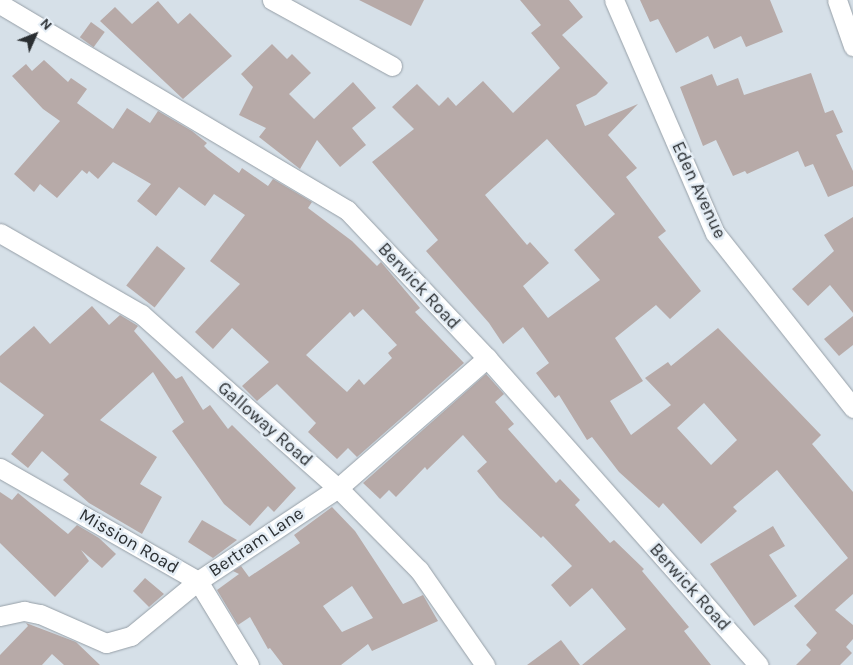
<!DOCTYPE html>
<style>
body{margin:0}
#map{position:relative;width:853px;height:665px;overflow:hidden;background:#d6e0e8;font-family:Karla,sans-serif}
div>[style]{position:absolute}
[style*='--x']{left:calc(var(--x)*1px);top:calc(var(--y)*1px);width:calc(var(--w)*1px);rotate:calc(var(--a)*1deg)}
.building>*{inset:0;background:#b7aaa8;transform-origin:0 0}
.roads{filter:drop-shadow(0 0 1px #969fa7) drop-shadow(0 0 1px #969fa7)}
.minor>*{height:19px;margin:-9.5px;padding:0 9.5px;transform-origin:9.5px;border-radius:9.5px;background:#fff}
span{translate:-50% -50%;white-space:nowrap;text-align:center;line-height:1.15;-webkit-text-stroke:5px #e4edf5;paint-order:stroke}
.street-label{font-size:18px;color:#2a2e31}
.north{position:absolute;left:10px;top:10px;width:50px;height:50px;-webkit-text-stroke:4px #e4edf5;paint-order:stroke;rotate:46deg;font-size:14px;font-weight:700;line-height:20px;text-align:center;color:#2a2e31}
.north::after{content:'';display:block;margin:auto;width:18px;height:22px;background:#2a2e31;clip-path:polygon(50% 0,100% 100%,50% 72%,0 100%)}
</style>
<div id="map">
<div class="building">
<i style="clip-path:polygon(359px 0,424px 0,411px 26px)"></i>
<i style="clip-path:polygon(evenodd,520px 0,569px 0,583px 17px,562px 35px,608px 83px,596px 95px,576px 105px,585px 126px,638px 104px,608px 135px,637px 168px,626px 177px,666px 231px,658px 237px,701px 291px,670px 319px,656px 305px,615px 338px,643px 381px,610px 401px,631px 435px,671px 405px,645px 378px,668px 362px,671px 366px,718px 328px,821px 435px,812px 444px,853px 492px,853px 594px,835px 610px,853px 625px,853px 639px,846px 647px,852px 653px,840px 665px,796px 665px,811px 650px,806px 645px,817px 633px,794px 606px,848px 558px,777px 470px,733px 507px,737px 511px,701px 544px,663px 503px,659px 508px,619px 472px,592px 437px,587px 440px,559px 395px,555px 398px,536px 373px,549px 363px,523px 327px,503px 344px,489px 323px,426px 251px,438px 240px,372px 162px,414px 129px,392px 107px,417px 84px,439px 106px,448px 97px,456px 106px,483px 81px,513px 113px,560px 68px,531px 33px,541px 25px,520px 0,547px 139px,615px 214px,574px 250px,600px 280px,548px 318px,523px 286px,549px 263px,530px 242px,527px 245px,485px 195px,547px 139px,520px 0,704px 403px,737px 440px,711px 465px,677px 428px,704px 403px)"></i>
<i style="clip-path:polygon(640px 0,770px 0,783px 32px,746px 47px,741px 36px,714px 49px,708px 36px,676px 53px,658px 19px,650px 22px)"></i>
<i style="clip-path:polygon(158px 1px,178px 24px,190px 13px,232px 56px,183px 99px,100px 21px,115px 7px,132px 24px)"></i>
<i style="left:91px;top:22px;width:17px;height:19px;rotate:36deg"></i>
<i style="clip-path:polygon(272px 44px,287px 59px,292px 54px,311px 73px,289px 94px,314px 119px,353px 82px,376px 108px,352px 128px,366px 145px,340px 167px,317px 140px,300px 169px,259px 137px,266px 128px,239px 115px,253px 87px,241px 74px)"></i>
<i style="clip-path:polygon(evenodd,44px 60px,68px 82px,71px 78px,87px 89px,77px 103px,113px 129px,127px 108px,150px 123px,158px 111px,192px 131px,207px 143px,204px 146px,208px 150px,239px 173px,242px 168px,268px 186px,273px 179px,312px 202px,308px 208px,352px 241px,377px 266px,381px 262px,420px 308px,415px 312px,464px 363px,357px 457px,348px 448px,337px 459px,308px 432px,316px 423px,277px 384px,257px 401px,242px 386px,269px 362px,232px 328px,213px 349px,195px 332px,240px 284px,210px 261px,245px 215px,214px 194px,205px 206px,179px 187px,156px 216px,137px 201px,151px 184px,113px 162px,98px 179px,89px 171px,87px 174px,82px 170px,57px 198px,40px 184px,34px 192px,14px 174px,60px 121px,43px 109px,12px 76px,26px 64px,32px 71px,44px 60px,363px 309px,397px 345px,388px 353px,392px 358px,364px 385px,359px 379px,347px 392px,306px 355px,350px 312px,354px 317px,363px 309px)"></i>
<i style="clip-path:polygon(811px 73px,825px 113px,833px 110px,843px 132px,836px 135px,853px 171px,853px 186px,828px 197px,813px 164px,805px 167px,798px 151px,747px 174px,745px 171px,733px 176px,716px 140px,703px 146px,680px 87px,712px 74px,717px 86px,738px 78px,744px 95px)"></i>
<i style="clip-path:polygon(853px 217px,853px 313px,830px 285px,808px 306px,792px 289px,834px 251px,824px 235px)"></i>
<i style="left:157px;top:246px;width:36px;height:50px;rotate:38deg"></i>
<i style="clip-path:polygon(92px 306px,109px 325px,120px 315px,138px 326px,134px 331px,176px 379px,182px 376px,203px 410px,210px 405px,228px 429px,232px 425px,296px 488px,274px 512px,268px 506px,250px 526px,224px 504px,172px 431px,184px 422px,153px 372px,100px 420px,157px 457px,140px 484px,162px 497px,142px 534px,89px 503px,63px 480px,69px 474px,42px 451px,28px 468px,11px 454px,44px 415px,0 382px,0 356px,34px 326px,50px 344px)"></i>
<i style="clip-path:polygon(853px 316px,853px 345px,839px 356px,824px 339px)"></i>
<i style="clip-path:polygon(486px 374px,504px 394px,495px 402px,514px 424px,508px 429px,556px 483px,560px 479px,580px 500px,575px 505px,610px 543px,614px 540px,644px 569px,642px 571px,689px 627px,684px 631px,711px 665px,582px 665px,626px 629px,592px 588px,570px 607px,551px 585px,572px 566px,543px 536px,541px 538px,499px 498px,477px 471px,487px 462px,463px 435px,427px 470px,425px 467px,396px 497px,389px 490px,380px 499px,363px 483px)"></i>
<i style="clip-path:polygon(0 492px,12px 500px,18px 493px,68px 534px,77px 525px,99px 538px,116px 554px,102px 568px,81px 550px,89px 561px,55px 597px,0 543px)"></i>
<i style="clip-path:polygon(evenodd,332px 507px,355px 531px,403px 604px,423px 595px,438px 621px,372px 651px,368px 644px,341px 665px,283px 665px,270px 648px,268px 649px,250px 617px,238px 625px,217px 590px,239px 574px,233px 571px,241px 566px,249px 577px,300px 543px,294px 535px,332px 507px,352px 586px,373px 618px,342px 632px,323px 606px,352px 586px)"></i>
<i style="clip-path:polygon(202px 520px,237px 540px,213px 558px,188px 542px)"></i>
<i style="clip-path:polygon(773px 526px,785px 546px,769px 555px,797px 596px,754px 626px,710px 564px)"></i>
<i style="clip-path:polygon(145px 578px,164px 594px,149px 607px,133px 591px)"></i>
<i style="clip-path:polygon(26px 623px,76px 642px,100px 665px,64px 665px,52px 654px,42px 665px,0 665px,0 655px,28px 626px)"></i>
<i style="clip-path:polygon(561px 640px,580px 665px,527px 665px)"></i>
</div>
<div class="roads">
<div class="minor">
<i style="--x:272;--y:0;--w:137;--a:28.8"></i>
<i style="--x:614;--y:0;--w:254;--a:66.6"></i>
<i style="--x:715;--y:233;--w:223;--a:51.7"></i>
<i style="--x:837;--y:0;--w:49;--a:70.8"></i>
<i style="--x:0;--y:4;--w:404;--a:30.7"></i>
<i style="--x:347;--y:210;--w:204;--a:46.6"></i>
<i style="--x:487;--y:358;--w:410;--a:48.5"></i>
<i style="--x:0;--y:233;--w:163;--a:29.9"></i>
<i style="--x:141;--y:314;--w:263;--a:41.5"></i>
<i style="--x:338;--y:488;--w:115;--a:45.4"></i>
<i style="--x:419;--y:570;--w:116;--a:55.2"></i>
<i style="--x:0;--y:468;--w:228;--a:29.7"></i>
<i style="--x:198;--y:581;--w:98;--a:58.7"></i>
<i style="--x:0;--y:616;--w:25;--a:-12"></i>
<i style="--x:24;--y:611;--w:16;--a:11"></i>
<i style="--x:40;--y:614;--w:72;--a:23.7"></i>
<i style="--x:106;--y:643;--w:26;--a:-16"></i>
<i style="--x:131;--y:636;--w:87;--a:-39.4"></i>
<i style="--x:198;--y:581;--w:168;--a:-33.6"></i>
<i style="--x:338;--y:488;--w:198;--a:-41.1"></i>
</div>
</div>
<div class="street-label">
<span style="left:699px;top:190px;rotate:65deg">Eden Avenue</span>
<span style="left:419px;top:286px;rotate:47deg">Berwick Road</span>
<span style="left:265px;top:424px;rotate:41deg">Galloway Road</span>
<span style="left:129px;top:541px;rotate:30deg">Mission Road</span>
<span style="left:256px;top:542px;rotate:-34deg">Bertram Lane</span>
<span style="left:690px;top:587px;rotate:48deg">Berwick Road</span>
</div>
<div class="north">N</div>
</div>
